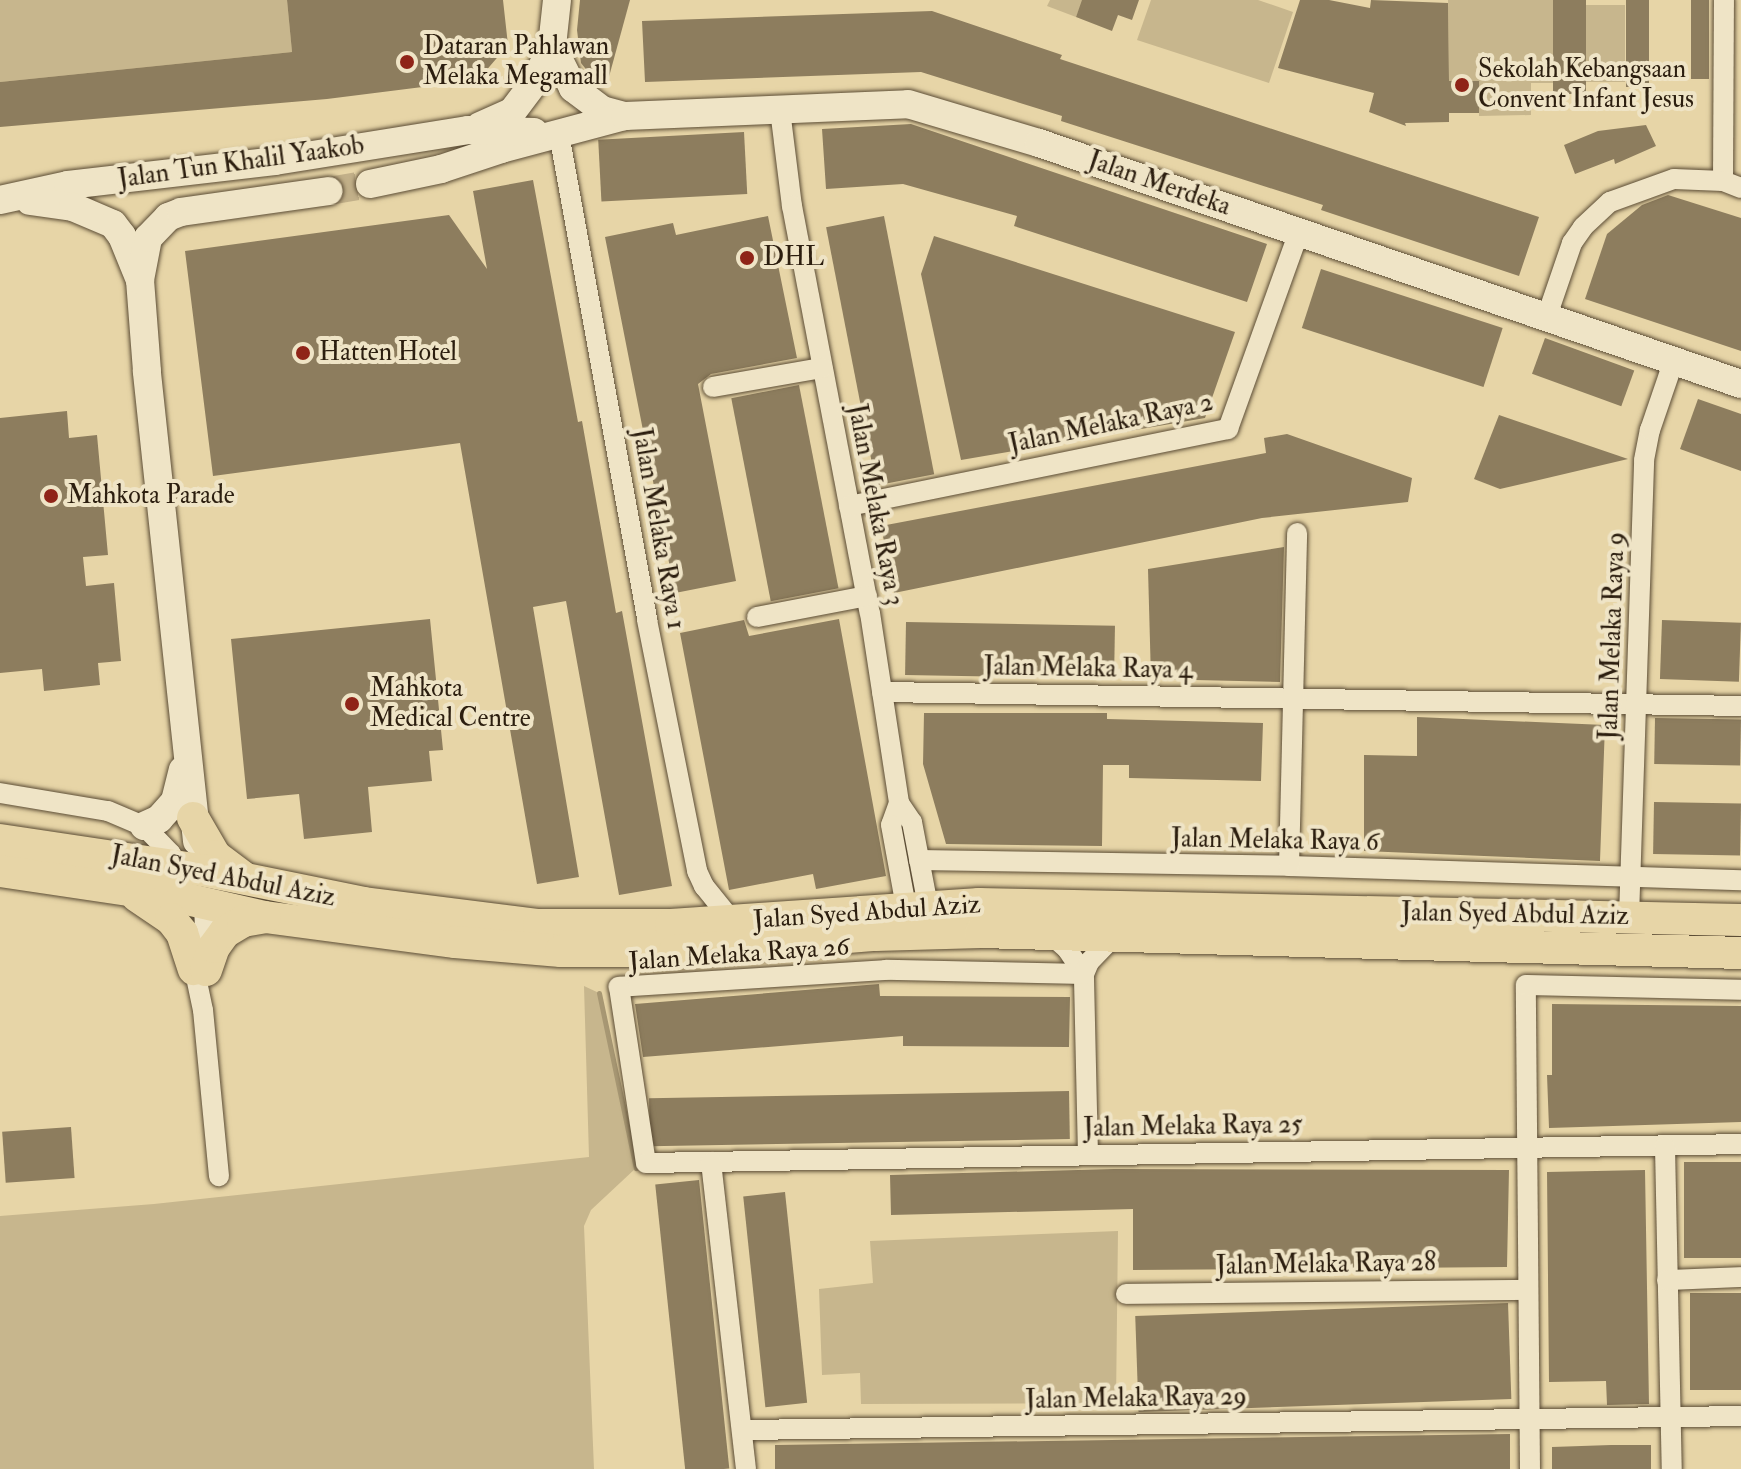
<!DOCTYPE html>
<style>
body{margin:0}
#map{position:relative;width:1741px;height:1469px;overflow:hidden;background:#e7d5a7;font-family:"IM FELL Double Pica",serif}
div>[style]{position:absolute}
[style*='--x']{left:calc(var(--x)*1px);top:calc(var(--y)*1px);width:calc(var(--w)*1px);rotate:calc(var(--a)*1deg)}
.green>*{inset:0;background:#c7b68d;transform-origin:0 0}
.stream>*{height:5px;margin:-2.5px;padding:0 2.5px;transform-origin:2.5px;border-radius:2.5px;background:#a79773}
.building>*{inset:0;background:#8d7d5e;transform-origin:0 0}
.secondary-tunnel>*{height:28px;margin-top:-14px;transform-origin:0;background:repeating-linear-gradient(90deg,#c2b089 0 28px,transparent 0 42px)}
.roads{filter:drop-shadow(0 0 2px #5b4c35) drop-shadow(0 0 2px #5b4c35)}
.street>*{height:20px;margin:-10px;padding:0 10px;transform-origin:10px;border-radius:10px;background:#efe4c6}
.secondary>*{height:28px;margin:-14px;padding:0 14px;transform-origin:14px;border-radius:14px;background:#efe4c6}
.primary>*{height:32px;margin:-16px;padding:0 16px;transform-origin:16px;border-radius:16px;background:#e7d5a7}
.dots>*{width:22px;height:22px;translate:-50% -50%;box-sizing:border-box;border:4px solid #efe4c6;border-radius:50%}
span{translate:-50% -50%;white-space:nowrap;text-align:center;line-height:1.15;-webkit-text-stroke:8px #efe4c6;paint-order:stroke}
.poi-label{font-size:26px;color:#2c1e0f}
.left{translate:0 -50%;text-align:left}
.street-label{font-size:26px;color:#2c1e0f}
</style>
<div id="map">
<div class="green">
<i style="clip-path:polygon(0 0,287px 0,292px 52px,0 82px)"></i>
<i style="clip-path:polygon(1050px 0,1083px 0,1076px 17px,1047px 6px)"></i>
<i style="clip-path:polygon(1151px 0,1258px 0,1293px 12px,1269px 83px,1137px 40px)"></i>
<i style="clip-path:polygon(1448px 0,1553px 0,1554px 83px,1531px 83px,1531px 115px,1479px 116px,1479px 81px,1449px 81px)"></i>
<i style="left:1586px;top:5px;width:39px;height:77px"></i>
<i style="clip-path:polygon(584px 986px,599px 993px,636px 1168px,591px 1210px,584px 1226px,594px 1469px,0 1469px,0 1216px,154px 1204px,589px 1157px)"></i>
<i style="clip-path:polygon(1118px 1231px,1116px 1403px,861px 1404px,860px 1373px,822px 1375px,819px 1289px,873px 1283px,870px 1241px)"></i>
</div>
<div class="stream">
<i style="--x:599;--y:993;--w:179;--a:78.1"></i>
</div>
<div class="building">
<i style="clip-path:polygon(287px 0,503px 0,508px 45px,478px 80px,327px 99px,0 127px,0 82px,292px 52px)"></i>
<i style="clip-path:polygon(580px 0,630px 0,607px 84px,596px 82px,581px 63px,577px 30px)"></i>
<i style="clip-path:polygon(1082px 0,1139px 0,1132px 20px,1118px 15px,1112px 31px,1076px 17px)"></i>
<i style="clip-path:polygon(1300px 0,1329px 0,1370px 8px,1371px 0,1448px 3px,1449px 81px,1479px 81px,1479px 113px,1449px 113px,1449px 122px,1405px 123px,1406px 126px,1369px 112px,1374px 93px,1278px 68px)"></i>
<i style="left:1553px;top:0;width:33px;height:94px"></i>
<i style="left:1626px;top:0;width:23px;height:87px"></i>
<i style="left:1691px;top:0;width:18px;height:79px"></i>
<i style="clip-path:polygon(932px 11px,1062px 55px,1060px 59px,1539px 217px,1519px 276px,1321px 210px,1323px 205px,1061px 121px,1062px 116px,921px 72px,645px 82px,642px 21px)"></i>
<i style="clip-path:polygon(911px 124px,1267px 244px,1247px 302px,1014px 226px,1017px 216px,903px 184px,826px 189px,822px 129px)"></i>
<i style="clip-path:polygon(1646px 125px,1656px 146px,1615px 164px,1614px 159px,1575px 174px,1564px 145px,1598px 131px)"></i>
<i style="left:744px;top:132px;width:62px;height:146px;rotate:87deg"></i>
<i style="clip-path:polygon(533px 180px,578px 422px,582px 421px,616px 613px,622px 611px,672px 886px,619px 895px,566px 601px,533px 607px,579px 877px,537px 884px,460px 443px,213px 476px,185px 251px,449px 215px,487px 269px,473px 191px)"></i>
<i style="clip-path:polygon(1668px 195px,1741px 218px,1741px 351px,1585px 299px,1607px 234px,1642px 205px)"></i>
<i style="clip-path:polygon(768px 216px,797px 358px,711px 374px,698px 384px,736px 581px,675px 593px,605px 237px,673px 223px,676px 235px)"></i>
<i style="left:884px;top:216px;width:263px;height:59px;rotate:79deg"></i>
<i style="clip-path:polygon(934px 236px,1235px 332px,1205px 418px,961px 460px,921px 274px)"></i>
<i style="left:1321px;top:269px;width:191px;height:62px;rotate:18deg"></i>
<i style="left:1545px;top:338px;width:95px;height:38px;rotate:20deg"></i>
<i style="left:799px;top:385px;width:207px;height:69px;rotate:79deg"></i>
<i style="clip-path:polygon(1698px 399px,1741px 414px,1741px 471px,1680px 449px)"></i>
<i style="clip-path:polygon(67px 411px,69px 438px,97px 435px,108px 555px,83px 557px,86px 586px,114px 583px,121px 661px,98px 663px,100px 685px,44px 691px,42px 669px,0 673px,0 418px)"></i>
<i style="clip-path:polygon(1499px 415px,1628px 459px,1500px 489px,1474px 479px)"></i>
<i style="clip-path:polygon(1287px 434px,1412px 478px,1408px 502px,1262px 518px,894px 593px,881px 526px,1266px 453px,1264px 438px)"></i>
<i style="clip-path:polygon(1284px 547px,1280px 682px,1151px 679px,1148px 569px)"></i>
<i style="clip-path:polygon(430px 619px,443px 750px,429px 751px,432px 781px,368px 787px,372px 832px,304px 839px,299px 794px,247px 799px,231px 639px)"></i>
<i style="clip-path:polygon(839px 619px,886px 876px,816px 889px,813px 874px,729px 890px,680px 633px,744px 620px,749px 636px)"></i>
<i style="left:1662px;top:620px;width:79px;height:59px;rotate:2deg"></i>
<i style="left:906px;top:622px;width:209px;height:53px;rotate:1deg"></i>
<i style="clip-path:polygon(924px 713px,1107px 713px,1107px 719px,1263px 723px,1261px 781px,1129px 778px,1129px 765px,1103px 765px,1102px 846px,946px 844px,923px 764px)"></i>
<i style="clip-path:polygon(1417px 717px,1605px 725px,1600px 861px,1364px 851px,1364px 755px,1417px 756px)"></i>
<i style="left:1655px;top:718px;width:86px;height:46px;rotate:1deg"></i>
<i style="left:1654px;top:802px;width:87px;height:52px;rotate:1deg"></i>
<i style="clip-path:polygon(879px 984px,880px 996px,1070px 997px,1069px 1047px,903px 1046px,903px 1036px,643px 1057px,635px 1004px)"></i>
<i style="clip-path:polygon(1552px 1004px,1741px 1006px,1741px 1122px,1549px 1128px,1547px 1075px,1552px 1075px)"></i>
<i style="left:1069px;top:1091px;width:48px;height:420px;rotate:89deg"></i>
<i style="left:71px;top:1127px;width:51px;height:69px;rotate:86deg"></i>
<i style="left:1741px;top:1162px;width:96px;height:57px;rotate:90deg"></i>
<i style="clip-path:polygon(1114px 1169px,1509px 1170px,1507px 1267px,1133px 1270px,1133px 1209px,891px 1215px,890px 1175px)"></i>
<i style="clip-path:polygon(1645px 1170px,1649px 1404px,1607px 1405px,1606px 1381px,1549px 1382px,1547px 1172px)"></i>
<i style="left:699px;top:1180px;width:290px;height:44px;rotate:84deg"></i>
<i style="left:785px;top:1192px;width:212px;height:42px;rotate:84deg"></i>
<i style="left:1690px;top:1293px;width:51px;height:97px"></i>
<i style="left:1508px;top:1303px;width:96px;height:373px;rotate:88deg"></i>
<i style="clip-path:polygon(1510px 1434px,1510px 1469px,775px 1469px,775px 1445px)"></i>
<i style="clip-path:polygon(1611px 1445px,1651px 1445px,1651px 1469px,1552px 1469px,1552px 1447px)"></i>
</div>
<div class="secondary-tunnel">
<i style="--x:329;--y:191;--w:42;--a:-9.7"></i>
</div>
<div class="roads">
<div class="street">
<i style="--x:780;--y:110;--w:97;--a:82.9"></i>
<i style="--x:792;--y:206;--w:414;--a:79.2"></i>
<i style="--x:870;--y:613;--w:192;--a:81.3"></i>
<i style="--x:899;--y:803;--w:23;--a:56"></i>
<i style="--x:912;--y:822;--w:86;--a:79.2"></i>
<i style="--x:559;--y:134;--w:494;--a:79.7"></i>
<i style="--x:647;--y:620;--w:256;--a:78.7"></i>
<i style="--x:697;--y:871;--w:17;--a:65"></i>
<i style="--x:704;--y:886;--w:46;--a:51.1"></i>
<i style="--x:1723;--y:181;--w:181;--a:-89.7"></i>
<i style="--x:1547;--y:316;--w:77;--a:-71.1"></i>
<i style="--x:1572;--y:243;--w:19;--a:-55"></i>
<i style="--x:1583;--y:227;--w:37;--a:-43"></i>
<i style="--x:1610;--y:202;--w:68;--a:-19.8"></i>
<i style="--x:1674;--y:179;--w:49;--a:2.3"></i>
<i style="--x:1723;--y:181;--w:19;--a:21"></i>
<i style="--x:713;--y:387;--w:111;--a:-9.9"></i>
<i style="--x:849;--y:506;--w:387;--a:-11.5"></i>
<i style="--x:1228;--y:429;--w:209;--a:-70.2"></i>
<i style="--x:757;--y:617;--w:112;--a:-10.8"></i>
<i style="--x:882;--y:692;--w:859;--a:0.93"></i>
<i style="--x:0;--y:793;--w:109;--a:9.5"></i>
<i style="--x:108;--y:811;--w:39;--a:23"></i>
<i style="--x:144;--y:826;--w:39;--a:46"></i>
<i style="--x:171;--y:854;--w:19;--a:72"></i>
<i style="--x:899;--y:803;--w:23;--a:110"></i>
<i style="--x:891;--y:825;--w:83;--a:79.6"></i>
<i style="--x:919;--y:860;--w:370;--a:0.9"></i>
<i style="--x:1289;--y:866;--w:452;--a:1.8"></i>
<i style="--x:1289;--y:866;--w:333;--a:-88.6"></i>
<i style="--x:204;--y:902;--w:56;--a:88"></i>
<i style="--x:1629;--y:917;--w:457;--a:-88.1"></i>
<i style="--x:1644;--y:460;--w:31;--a:-79"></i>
<i style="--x:1650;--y:430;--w:74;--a:-71.1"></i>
<i style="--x:1050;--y:934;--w:23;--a:41"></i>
<i style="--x:1067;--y:949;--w:30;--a:56"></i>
<i style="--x:192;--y:958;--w:53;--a:78.1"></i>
<i style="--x:203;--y:1010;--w:167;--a:84.5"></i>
<i style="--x:1084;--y:974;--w:198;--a:-178.8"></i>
<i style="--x:886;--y:970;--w:268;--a:176.4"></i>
<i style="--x:619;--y:987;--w:178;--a:81.3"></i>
<i style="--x:646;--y:1163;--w:1095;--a:-0.99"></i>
<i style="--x:1665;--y:1147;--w:322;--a:88.8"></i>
<i style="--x:1088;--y:1155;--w:181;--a:-91.3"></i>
<i style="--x:1084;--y:974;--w:13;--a:-67"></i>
<i style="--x:1089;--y:962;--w:35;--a:-46"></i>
<i style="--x:711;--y:1162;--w:309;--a:83.5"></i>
<i style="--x:1667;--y:1280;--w:74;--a:-2.3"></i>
<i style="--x:1126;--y:1294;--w:401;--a:-0.6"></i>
<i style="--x:743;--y:1430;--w:998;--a:-0.8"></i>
<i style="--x:1530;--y:1469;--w:484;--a:-90.5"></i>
<i style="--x:1526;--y:985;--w:215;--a:1.3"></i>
</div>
<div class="secondary">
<i style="--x:552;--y:46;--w:47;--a:63.4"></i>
<i style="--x:573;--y:88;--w:36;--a:37"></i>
<i style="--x:602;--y:110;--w:24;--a:15"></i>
<i style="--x:480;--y:126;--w:35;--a:-24"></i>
<i style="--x:512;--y:112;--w:40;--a:-53"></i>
<i style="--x:536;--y:80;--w:38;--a:-65"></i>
<i style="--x:552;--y:46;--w:46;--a:-83.8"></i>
<i style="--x:370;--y:184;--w:73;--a:-11.9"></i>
<i style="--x:441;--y:169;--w:63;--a:-18.4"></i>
<i style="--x:501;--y:149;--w:128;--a:-14.9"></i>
<i style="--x:625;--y:116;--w:283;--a:-2.4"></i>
<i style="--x:908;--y:104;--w:137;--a:16.6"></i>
<i style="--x:1039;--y:143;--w:742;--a:18.95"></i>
<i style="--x:0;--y:200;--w:70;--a:-12.4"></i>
<i style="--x:68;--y:185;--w:208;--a:-6.6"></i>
<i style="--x:275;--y:161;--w:195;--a:-9.1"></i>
<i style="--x:468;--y:130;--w:66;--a:1.7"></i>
<i style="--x:30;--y:201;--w:43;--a:7.9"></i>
<i style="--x:73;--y:207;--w:43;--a:23"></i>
<i style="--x:113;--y:224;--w:15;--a:53"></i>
<i style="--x:122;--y:236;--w:48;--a:67.8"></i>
<i style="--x:144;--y:826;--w:17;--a:-25"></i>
<i style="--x:159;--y:819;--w:24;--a:-48"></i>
<i style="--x:175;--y:801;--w:32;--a:-76"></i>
<i style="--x:197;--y:841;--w:473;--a:-96.1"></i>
<i style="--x:147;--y:371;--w:91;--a:-94.4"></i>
<i style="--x:140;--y:280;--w:43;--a:-79.2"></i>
<i style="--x:148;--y:238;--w:29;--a:-46"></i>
<i style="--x:168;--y:217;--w:14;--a:-21"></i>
<i style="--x:181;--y:212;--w:149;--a:-8.1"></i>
</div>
<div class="primary">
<i style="--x:193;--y:818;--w:44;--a:59.9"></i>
<i style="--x:215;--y:856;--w:35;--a:37"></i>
<i style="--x:0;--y:840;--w:203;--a:8.5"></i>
<i style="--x:201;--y:870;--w:166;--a:11.4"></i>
<i style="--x:364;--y:903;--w:176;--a:7.2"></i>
<i style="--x:539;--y:925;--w:132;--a:0"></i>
<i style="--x:671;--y:925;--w:309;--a:-3.9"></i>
<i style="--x:979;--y:904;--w:762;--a:1.2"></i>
<i style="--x:0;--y:871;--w:184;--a:8.4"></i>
<i style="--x:182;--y:898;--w:85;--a:12.9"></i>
<i style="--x:265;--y:917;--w:192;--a:7.5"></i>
<i style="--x:455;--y:942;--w:106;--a:4.9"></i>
<i style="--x:561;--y:951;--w:114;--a:0"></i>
<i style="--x:675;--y:951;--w:201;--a:-4.6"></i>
<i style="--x:875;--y:935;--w:106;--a:-1.6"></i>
<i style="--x:981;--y:932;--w:760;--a:1.58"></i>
<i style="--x:137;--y:896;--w:41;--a:34.1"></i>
<i style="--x:171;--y:919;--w:18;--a:52"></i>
<i style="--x:182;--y:933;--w:38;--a:72"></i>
<i style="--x:206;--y:970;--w:24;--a:-71"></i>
<i style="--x:214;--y:947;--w:19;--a:-54"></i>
<i style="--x:225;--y:932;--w:21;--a:-31"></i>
<i style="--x:243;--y:921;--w:22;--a:-10"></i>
</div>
</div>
<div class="dots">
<i style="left:407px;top:62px;background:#8f2418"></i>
<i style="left:1462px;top:85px;background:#8f2418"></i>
<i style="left:747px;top:258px;background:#8f2418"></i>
<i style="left:303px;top:353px;background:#8f2418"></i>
<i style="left:51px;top:496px;background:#8f2418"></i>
<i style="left:352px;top:704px;background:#8f2418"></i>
</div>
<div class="poi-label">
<span class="left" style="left:423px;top:62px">Dataran Pahlawan<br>Melaka Megamall</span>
<span class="left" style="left:1478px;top:85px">Sekolah Kebangsaan<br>Convent Infant Jesus</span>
<span class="left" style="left:763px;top:258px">DHL</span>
<span class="left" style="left:319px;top:353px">Hatten Hotel</span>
<span class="left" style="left:67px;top:496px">Mahkota Parade</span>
<span class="left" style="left:370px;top:704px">Mahkota<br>Medical Centre</span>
</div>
<div class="street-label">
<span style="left:241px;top:163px;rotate:-8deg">Jalan Tun Khalil Yaakob</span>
<span style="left:1159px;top:184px;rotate:19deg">Jalan Merdeka</span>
<span style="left:1111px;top:424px;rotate:-12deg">Jalan Melaka Raya 2</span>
<span style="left:875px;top:505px;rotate:79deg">Jalan Melaka Raya 3</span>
<span style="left:658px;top:529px;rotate:80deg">Jalan Melaka Raya 1</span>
<span style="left:1613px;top:636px;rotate:-88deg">Jalan Melaka Raya 9</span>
<span style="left:1088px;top:669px;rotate:1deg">Jalan Melaka Raya 4</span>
<span style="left:1275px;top:841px;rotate:1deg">Jalan Melaka Raya 6</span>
<span style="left:223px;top:877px;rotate:11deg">Jalan Syed Abdul Aziz</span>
<span style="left:867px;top:913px;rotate:-4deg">Jalan Syed Abdul Aziz</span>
<span style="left:1515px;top:915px;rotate:1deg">Jalan Syed Abdul Aziz</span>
<span style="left:739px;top:955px;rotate:-4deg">Jalan Melaka Raya 26</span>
<span style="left:1193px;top:1127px;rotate:-1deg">Jalan Melaka Raya 25</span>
<span style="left:1326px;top:1265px;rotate:-1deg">Jalan Melaka Raya 28</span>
<span style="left:1136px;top:1399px;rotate:-1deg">Jalan Melaka Raya 29</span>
</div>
</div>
